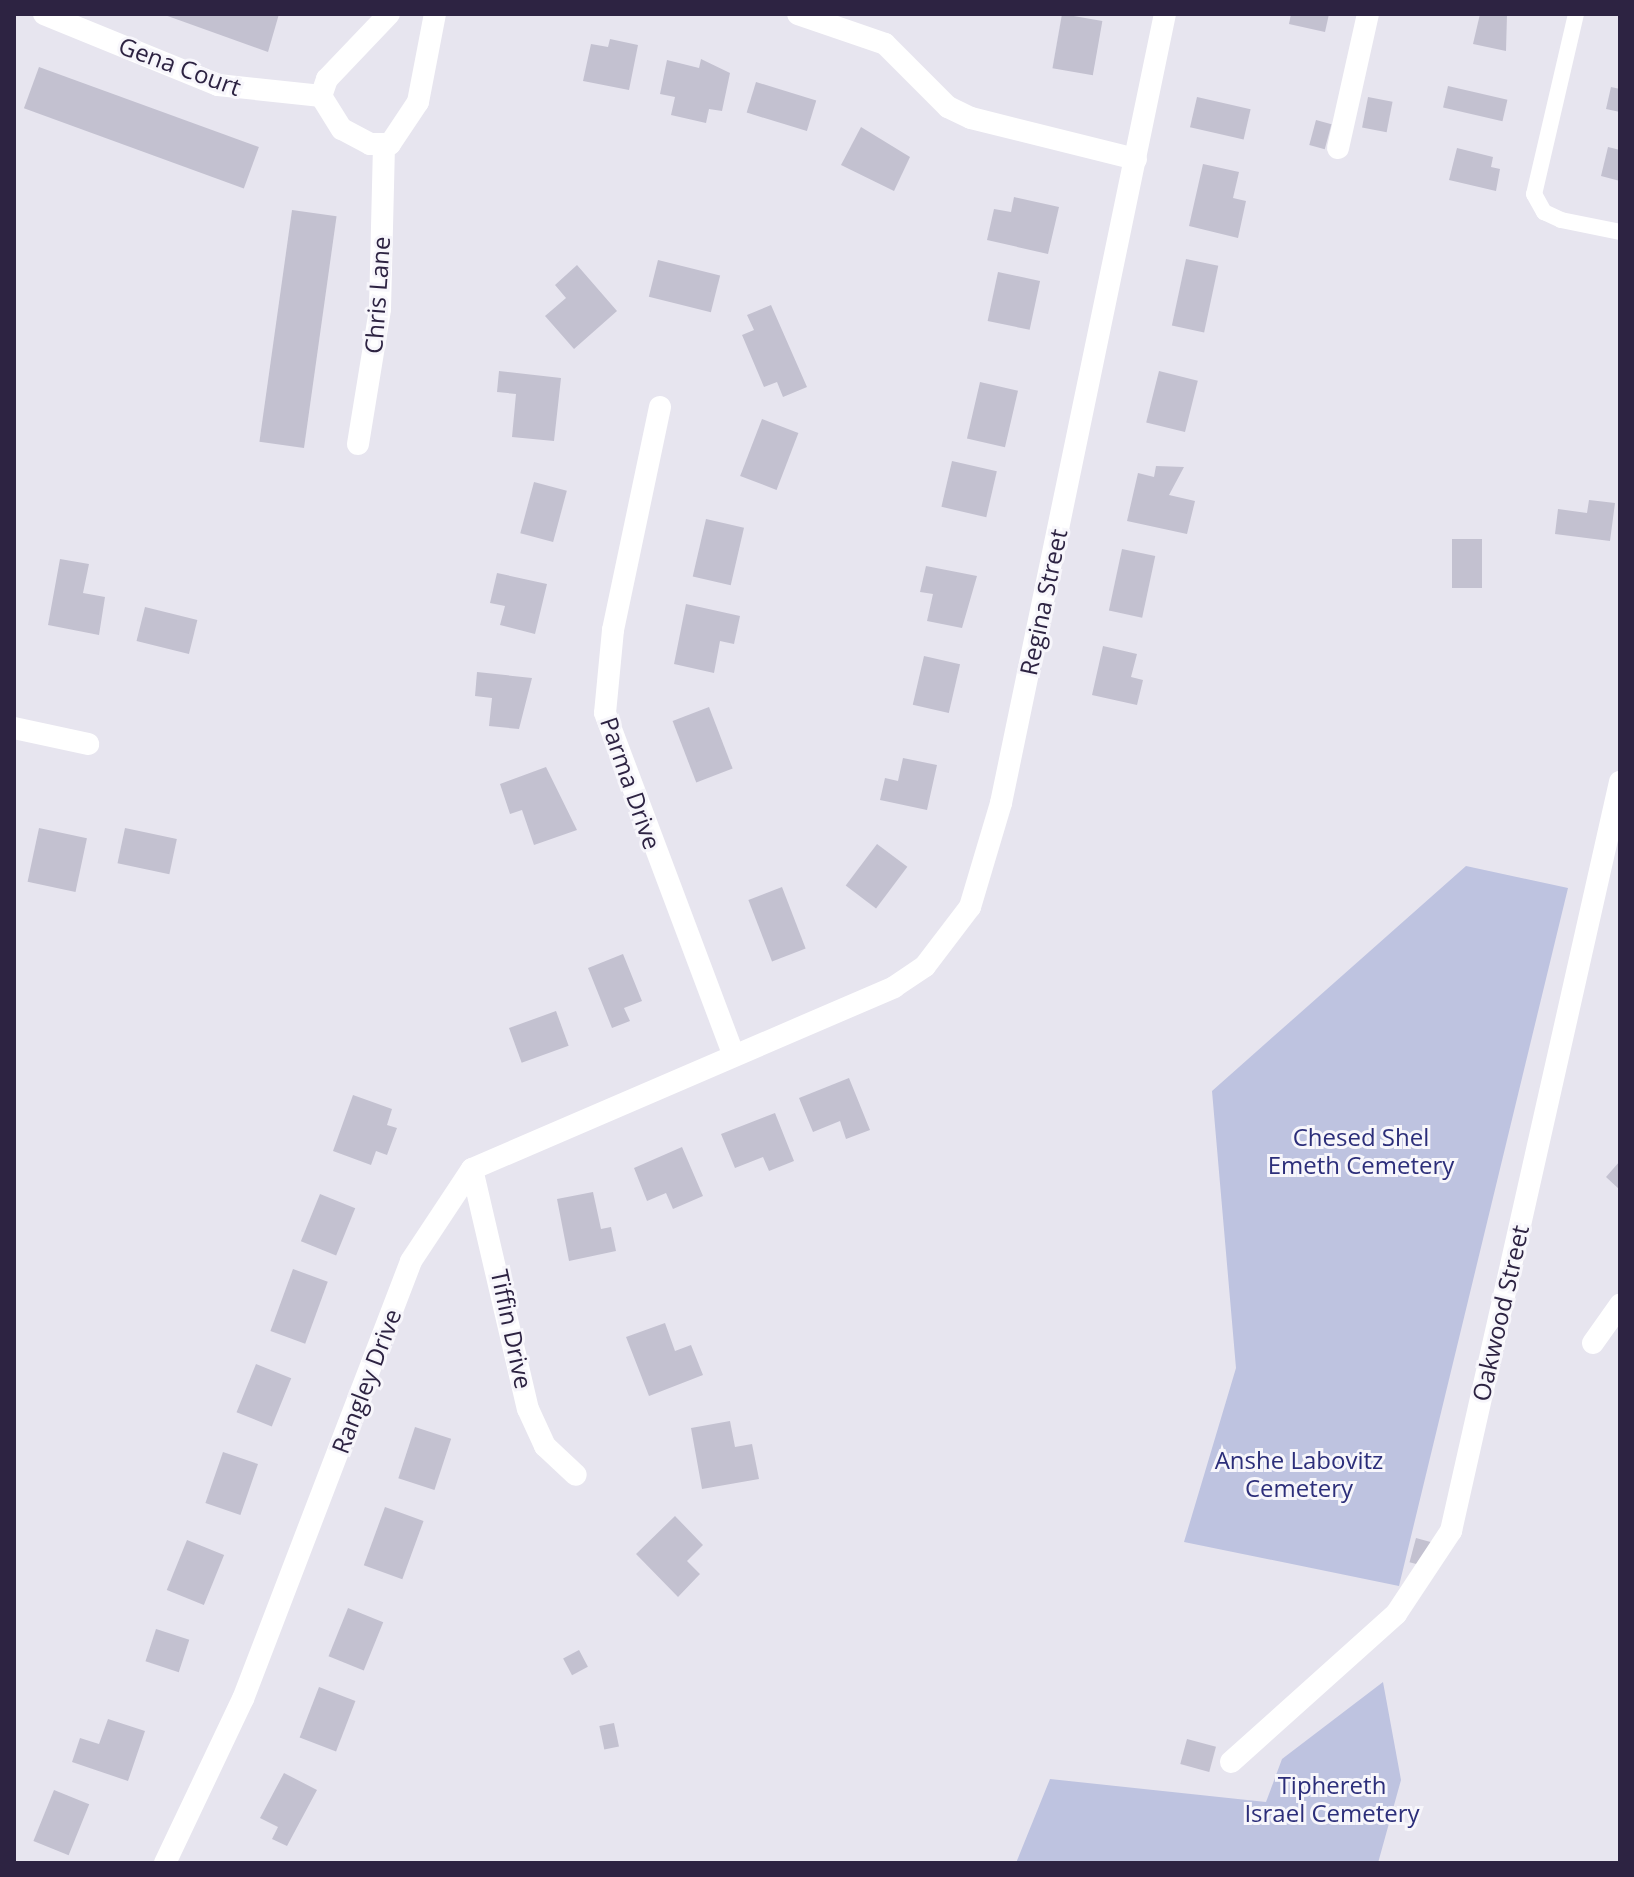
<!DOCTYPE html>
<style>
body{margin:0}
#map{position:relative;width:1634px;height:1877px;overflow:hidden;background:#e7e5ef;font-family:"Open Sans",sans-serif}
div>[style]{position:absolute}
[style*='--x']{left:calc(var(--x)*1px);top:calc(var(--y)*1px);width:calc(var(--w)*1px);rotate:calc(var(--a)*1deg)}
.green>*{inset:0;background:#bec3e0}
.building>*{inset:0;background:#c3c1d0;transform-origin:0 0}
.service>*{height:16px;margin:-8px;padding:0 8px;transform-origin:8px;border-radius:8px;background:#fff}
.minor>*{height:22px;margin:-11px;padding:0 11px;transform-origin:11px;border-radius:11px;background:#fff}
span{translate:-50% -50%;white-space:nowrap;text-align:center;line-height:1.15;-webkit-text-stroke:6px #f7f6fb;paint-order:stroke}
.street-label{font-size:24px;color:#2d2342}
.park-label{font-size:24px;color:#2c2e7a}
.frame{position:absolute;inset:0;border:16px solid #2d2342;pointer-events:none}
</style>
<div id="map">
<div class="green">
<i style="clip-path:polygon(1466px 866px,1568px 888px,1399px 1586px,1184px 1542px,1236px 1368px,1212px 1091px)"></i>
<i style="clip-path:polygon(1383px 1682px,1401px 1780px,1378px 1863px,1016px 1863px,1050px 1779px,1266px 1802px,1282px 1759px)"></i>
</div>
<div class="building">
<i style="clip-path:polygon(162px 14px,279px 14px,268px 52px)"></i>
<i style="left:1062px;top:14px;width:41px;height:55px;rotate:10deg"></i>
<i style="clip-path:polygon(1291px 14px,1329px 14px,1325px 32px,1289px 24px)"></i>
<i style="clip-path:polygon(1480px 14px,1507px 14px,1506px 51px,1473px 44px)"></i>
<i style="clip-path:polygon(610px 39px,638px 45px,629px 90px,583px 81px,591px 44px,608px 47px)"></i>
<i style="clip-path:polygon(701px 59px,730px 73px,722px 111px,709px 109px,706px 123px,671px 115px,675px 97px,660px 94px,667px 60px,699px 68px)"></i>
<i style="left:39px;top:67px;width:234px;height:44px;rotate:20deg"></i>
<i style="left:756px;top:82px;width:63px;height:32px;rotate:17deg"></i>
<i style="left:1448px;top:86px;width:61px;height:22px;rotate:13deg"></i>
<i style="clip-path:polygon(1611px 87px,1620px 89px,1620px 112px,1606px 109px)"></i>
<i style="left:1197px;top:97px;width:55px;height:31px;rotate:13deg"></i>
<i style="left:1368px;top:97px;width:25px;height:31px;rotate:11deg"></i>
<i style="left:1316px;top:120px;width:16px;height:26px;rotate:15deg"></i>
<i style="clip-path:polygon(861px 127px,910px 157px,894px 191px,841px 165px)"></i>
<i style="clip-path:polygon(1608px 147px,1620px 150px,1620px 181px,1601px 176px)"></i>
<i style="clip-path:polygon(1457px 148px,1493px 157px,1491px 167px,1500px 169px,1496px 191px,1449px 180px)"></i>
<i style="clip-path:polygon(1203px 164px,1239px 172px,1233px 198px,1246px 201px,1238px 238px,1189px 226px)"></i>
<i style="clip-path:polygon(1014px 197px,1059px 207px,1048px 254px,987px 240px,994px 209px,1011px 212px)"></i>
<i style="left:292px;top:210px;width:45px;height:234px;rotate:8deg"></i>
<i style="left:1186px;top:259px;width:33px;height:68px;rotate:12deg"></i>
<i style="left:658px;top:260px;width:64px;height:38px;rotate:14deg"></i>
<i style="clip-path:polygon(577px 265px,617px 311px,574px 349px,545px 316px,566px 298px,555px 285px)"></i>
<i style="left:998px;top:272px;width:43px;height:50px;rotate:12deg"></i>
<i style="clip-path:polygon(771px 305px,807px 387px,783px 397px,777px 382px,764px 387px,742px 335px,754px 330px,747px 315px)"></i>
<i style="clip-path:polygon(499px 371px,561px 378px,554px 441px,512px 437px,516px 394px,497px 392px)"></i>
<i style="left:1159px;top:371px;width:40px;height:53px;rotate:14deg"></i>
<i style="left:980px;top:382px;width:39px;height:58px;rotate:13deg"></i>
<i style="left:762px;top:419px;width:39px;height:61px;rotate:21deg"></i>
<i style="left:952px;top:461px;width:46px;height:47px;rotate:13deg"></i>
<i style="clip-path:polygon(1156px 466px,1184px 467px,1169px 495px,1195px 501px,1187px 534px,1127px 521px,1138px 473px,1154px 477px)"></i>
<i style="left:534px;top:482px;width:34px;height:53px;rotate:15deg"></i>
<i style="clip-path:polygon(1589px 500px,1615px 503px,1610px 541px,1555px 534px,1558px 509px,1587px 513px)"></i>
<i style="left:706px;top:519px;width:39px;height:59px;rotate:13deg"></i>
<i style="left:1452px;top:539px;width:30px;height:49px"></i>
<i style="left:1122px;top:549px;width:34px;height:63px;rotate:12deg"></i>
<i style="clip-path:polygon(60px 559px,89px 564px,83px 593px,105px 597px,99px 635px,48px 625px)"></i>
<i style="clip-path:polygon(926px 566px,977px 576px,962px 628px,927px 621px,933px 594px,920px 592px)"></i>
<i style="clip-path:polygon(497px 573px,547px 584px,535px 634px,500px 625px,505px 606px,490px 603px)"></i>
<i style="clip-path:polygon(686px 604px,740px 616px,734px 644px,720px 641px,714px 673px,674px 664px)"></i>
<i style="left:145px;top:607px;width:54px;height:35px;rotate:14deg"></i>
<i style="clip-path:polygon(1103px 646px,1137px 654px,1131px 677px,1143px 680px,1137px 705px,1092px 695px)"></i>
<i style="left:924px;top:656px;width:37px;height:50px;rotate:13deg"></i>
<i style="clip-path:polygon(477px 672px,532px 678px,519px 729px,489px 726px,492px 698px,475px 696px)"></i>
<i style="left:709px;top:707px;width:66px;height:39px;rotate:69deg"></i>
<i style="clip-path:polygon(903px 758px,937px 765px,927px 810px,880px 800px,885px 778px,898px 781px)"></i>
<i style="clip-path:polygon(546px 767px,577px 830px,534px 845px,522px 810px,510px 814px,500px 784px)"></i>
<i style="left:39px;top:828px;width:49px;height:55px;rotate:12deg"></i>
<i style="left:125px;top:828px;width:53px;height:36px;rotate:12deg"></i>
<i style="left:877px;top:844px;width:38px;height:52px;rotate:37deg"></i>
<i style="left:782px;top:887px;width:66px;height:36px;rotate:69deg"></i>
<i style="clip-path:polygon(623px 954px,642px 1001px,624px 1008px,630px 1021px,612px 1028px,588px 968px)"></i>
<i style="left:556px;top:1011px;width:37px;height:50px;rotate:70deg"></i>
<i style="clip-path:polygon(849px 1078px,870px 1130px,846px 1139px,840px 1121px,813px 1132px,799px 1098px)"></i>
<i style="clip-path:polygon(353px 1095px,392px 1109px,387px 1125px,397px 1128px,387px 1155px,376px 1151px,371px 1165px,333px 1151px)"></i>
<i style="clip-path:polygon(775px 1113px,794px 1161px,769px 1171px,763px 1157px,735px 1168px,721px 1134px)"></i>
<i style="clip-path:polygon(682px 1147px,703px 1196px,673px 1209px,666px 1193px,647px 1201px,634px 1168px)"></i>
<i style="clip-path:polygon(1620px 1161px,1620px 1190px,1606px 1177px)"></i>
<i style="clip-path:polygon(593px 1192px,601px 1229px,611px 1227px,616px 1251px,569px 1261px,557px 1199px)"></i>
<i style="left:320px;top:1194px;width:38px;height:51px;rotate:22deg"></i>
<i style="left:293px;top:1269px;width:37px;height:66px;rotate:20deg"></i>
<i style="clip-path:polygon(665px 1323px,675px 1351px,691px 1345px,703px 1375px,649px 1396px,626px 1337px)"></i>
<i style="left:256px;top:1364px;width:38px;height:52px;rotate:22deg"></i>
<i style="clip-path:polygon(730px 1421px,735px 1447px,752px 1444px,759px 1479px,702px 1489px,691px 1428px)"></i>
<i style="left:415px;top:1427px;width:38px;height:54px;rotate:18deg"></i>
<i style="left:223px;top:1452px;width:37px;height:54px;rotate:19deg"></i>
<i style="left:385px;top:1507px;width:41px;height:62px;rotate:20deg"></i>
<i style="clip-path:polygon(675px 1516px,703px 1545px,687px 1561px,700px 1574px,678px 1597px,636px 1554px)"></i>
<i style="left:1416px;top:1538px;width:16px;height:25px;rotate:15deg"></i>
<i style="left:187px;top:1540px;width:40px;height:54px;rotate:22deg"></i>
<i style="left:348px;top:1608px;width:38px;height:52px;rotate:22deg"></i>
<i style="left:156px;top:1629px;width:35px;height:34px;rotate:18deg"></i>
<i style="left:579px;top:1650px;width:19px;height:18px;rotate:62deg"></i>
<i style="left:319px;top:1687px;width:39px;height:54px;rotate:21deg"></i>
<i style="clip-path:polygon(108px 1719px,145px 1731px,128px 1781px,72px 1762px,80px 1738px,99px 1744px)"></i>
<i style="left:614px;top:1723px;width:24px;height:15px;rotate:78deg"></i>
<i style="left:1187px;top:1739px;width:30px;height:26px;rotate:15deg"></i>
<i style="clip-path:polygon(284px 1773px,317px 1790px,287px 1846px,272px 1839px,278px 1827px,260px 1818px)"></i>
<i style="left:54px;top:1790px;width:38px;height:55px;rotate:22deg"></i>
</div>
<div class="service">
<i style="--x:1576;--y:14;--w:185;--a:103.1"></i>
<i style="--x:1534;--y:194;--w:21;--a:61"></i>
<i style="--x:1544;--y:212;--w:19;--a:25"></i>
<i style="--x:1561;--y:220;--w:60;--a:11.5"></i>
</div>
<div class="minor">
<i style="--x:44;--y:14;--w:188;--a:22.2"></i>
<i style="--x:218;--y:85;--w:104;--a:6.1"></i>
<i style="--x:389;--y:14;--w:90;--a:133.6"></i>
<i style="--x:327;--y:79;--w:18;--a:109"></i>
<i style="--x:321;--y:96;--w:39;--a:58"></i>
<i style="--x:342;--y:129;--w:32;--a:28"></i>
<i style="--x:370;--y:144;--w:20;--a:0"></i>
<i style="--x:390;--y:144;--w:50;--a:-56.3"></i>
<i style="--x:418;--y:102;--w:90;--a:-79.1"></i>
<i style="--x:798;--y:14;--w:92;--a:19"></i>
<i style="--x:885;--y:44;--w:89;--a:45"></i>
<i style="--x:948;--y:107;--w:25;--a:26"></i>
<i style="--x:971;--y:118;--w:170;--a:14"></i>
<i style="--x:1338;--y:148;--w:137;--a:-77.4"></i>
<i style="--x:660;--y:407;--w:228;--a:101.9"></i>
<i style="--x:613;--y:630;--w:83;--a:95.5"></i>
<i style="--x:605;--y:713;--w:364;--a:69.4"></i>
<i style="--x:358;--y:444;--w:137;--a:-80.7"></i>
<i style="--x:380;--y:309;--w:165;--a:-88.6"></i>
<i style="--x:14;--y:728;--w:76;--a:12.2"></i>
<i style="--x:472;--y:1169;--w:246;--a:76.9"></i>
<i style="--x:528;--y:1409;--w:41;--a:65.3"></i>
<i style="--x:545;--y:1446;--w:42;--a:43.1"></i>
<i style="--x:1593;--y:1343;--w:47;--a:-54.6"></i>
<i style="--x:1231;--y:1762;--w:222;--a:-41.9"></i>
<i style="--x:1396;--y:1614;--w:100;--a:-56.5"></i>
<i style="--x:1451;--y:1531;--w:768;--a:-77.29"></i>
<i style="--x:165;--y:1863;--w:182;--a:-64.6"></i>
<i style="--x:243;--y:1699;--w:469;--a:-69"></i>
<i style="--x:411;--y:1261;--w:110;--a:-56.5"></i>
<i style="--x:472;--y:1169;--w:460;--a:-23.3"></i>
<i style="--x:894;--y:987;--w:37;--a:-34"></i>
<i style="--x:925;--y:966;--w:74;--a:-52.7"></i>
<i style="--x:970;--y:907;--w:109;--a:-73.4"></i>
<i style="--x:1001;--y:803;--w:806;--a:-78.26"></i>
</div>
<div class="street-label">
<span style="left:180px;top:66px;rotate:20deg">Gena Court</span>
<span style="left:377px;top:295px;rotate:-86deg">Chris Lane</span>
<span style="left:1043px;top:602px;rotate:-78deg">Regina Street</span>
<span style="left:631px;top:783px;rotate:71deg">Parma Drive</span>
<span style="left:1500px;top:1313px;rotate:-77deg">Oakwood Street</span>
<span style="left:512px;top:1329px;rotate:78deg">Tiffin Drive</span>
<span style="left:366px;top:1381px;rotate:-69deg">Rangley Drive</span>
</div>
<div class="park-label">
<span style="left:1361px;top:1151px">Chesed Shel<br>Emeth Cemetery</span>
<span style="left:1299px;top:1474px">Anshe Labovitz<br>Cemetery</span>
<span style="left:1332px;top:1799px">Tiphereth<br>Israel Cemetery</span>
</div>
<div class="frame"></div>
</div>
